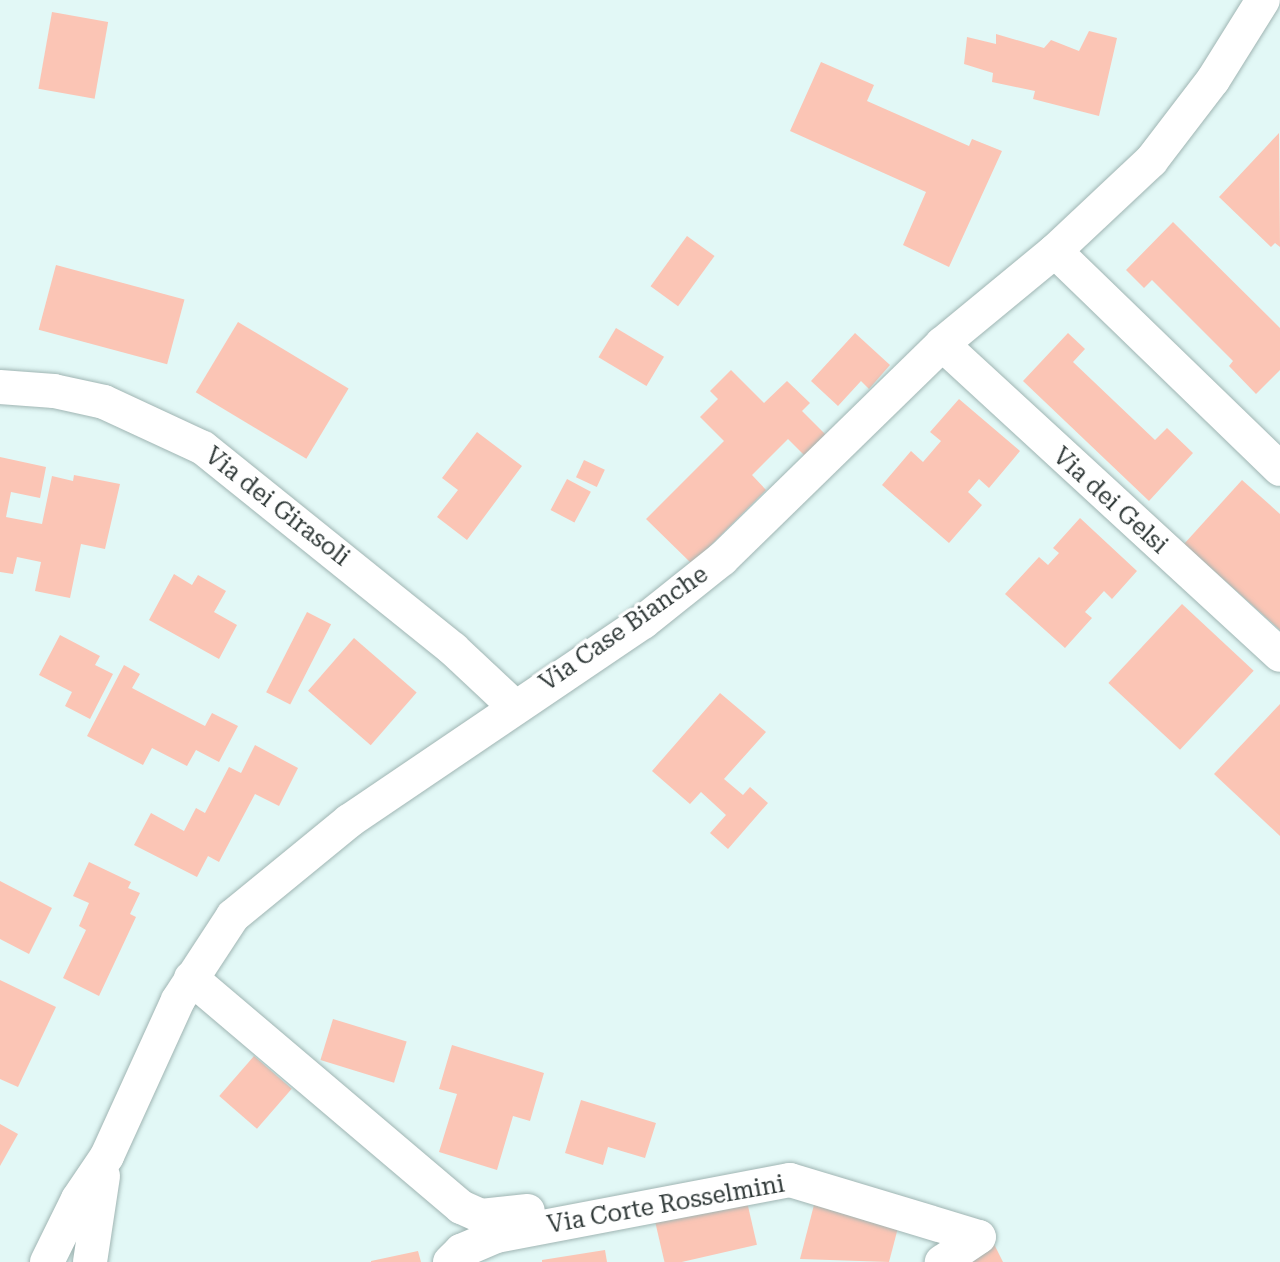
<!DOCTYPE html>
<style>
body{margin:0}
#map{position:relative;width:1280px;height:1262px;overflow:hidden;background:#e2f8f6;font-family:"Roboto Serif",serif}
div>[style]{position:absolute}
[style*='--x']{left:calc(var(--x)*1px);top:calc(var(--y)*1px);width:calc(var(--w)*1px);rotate:calc(var(--a)*1deg)}
.building>*{inset:0;background:#fbc5b5;transform-origin:0 0}
.roads{filter:drop-shadow(0 0 2px #a0b5b3) drop-shadow(0 0 2px #a0b5b3)}
.minor>*{height:34px;margin:-17px;padding:0 17px;transform-origin:17px;border-radius:17px;background:#fff}
span{translate:-50% -50%;white-space:nowrap;text-align:center;line-height:1.15;-webkit-text-stroke:7px #fff;paint-order:stroke}
.street-label{font-size:24px;color:#313a39}
</style>
<div id="map">
<div class="building">
<i style="left:52px;top:12px;width:57px;height:78px;rotate:10deg"></i>
<i style="clip-path:polygon(1089px 31px,1117px 38px,1099px 116px,1033px 99px,1035px 91px,992px 82px,993px 73px,964px 64px,967px 37px,996px 44px,996px 34px,1044px 48px,1051px 40px,1079px 51px)"></i>
<i style="clip-path:polygon(821px 62px,874px 85px,867px 101px,969px 146px,972px 139px,1002px 151px,949px 267px,903px 245px,926px 192px,790px 131px)"></i>
<i style="clip-path:polygon(1279px 133px,1280px 247px,1275px 243px,1271px 247px,1219px 197px)"></i>
<i style="clip-path:polygon(1173px 222px,1280px 328px,1280px 370px,1256px 394px,1229px 366px,1233px 361px,1152px 280px,1144px 288px,1126px 270px)"></i>
<i style="left:687px;top:236px;width:34px;height:62px;rotate:36deg"></i>
<i style="left:56px;top:265px;width:133px;height:67px;rotate:15deg"></i>
<i style="left:238px;top:322px;width:129px;height:82px;rotate:31deg"></i>
<i style="left:616px;top:328px;width:56px;height:34px;rotate:31deg"></i>
<i style="clip-path:polygon(855px 333px,890px 365px,869px 389px,861px 381px,838px 406px,811px 381px)"></i>
<i style="clip-path:polygon(1068px 333px,1085px 349px,1073px 362px,1155px 440px,1167px 428px,1193px 453px,1149px 501px,1023px 381px)"></i>
<i style="clip-path:polygon(731px 370px,764px 403px,787px 381px,810px 403px,802px 411px,827px 436px,806px 457px,788px 439px,752px 475px,766px 490px,692px 564px,646px 519px,724px 441px,700px 417px,718px 399px,710px 391px)"></i>
<i style="clip-path:polygon(959px 399px,1020px 451px,989px 488px,979px 479px,968px 492px,982px 505px,949px 543px,882px 485px,911px 451px,923px 462px,941px 441px,930px 432px)"></i>
<i style="clip-path:polygon(477px 432px,522px 466px,467px 540px,437px 517px,458px 490px,442px 478px)"></i>
<i style="clip-path:polygon(0 457px,46px 467px,40px 498px,11px 492px,6px 517px,42px 524px,52px 476px,73px 481px,74px 475px,120px 484px,105px 549px,81px 544px,70px 598px,35px 591px,41px 562px,17px 557px,13px 574px,0 572px)"></i>
<i style="left:584px;top:460px;width:23px;height:19px;rotate:25deg"></i>
<i style="left:567px;top:479px;width:27px;height:35px;rotate:28deg"></i>
<i style="clip-path:polygon(1242px 480px,1280px 514px,1280px 630px,1184px 544px)"></i>
<i style="clip-path:polygon(1080px 518px,1137px 571px,1112px 599px,1104px 591px,1085px 612px,1092px 618px,1065px 648px,1005px 594px,1039px 557px,1048px 565px,1059px 553px,1053px 548px)"></i>
<i style="clip-path:polygon(174px 574px,192px 585px,198px 575px,226px 591px,214px 612px,237px 625px,219px 659px,149px 620px)"></i>
<i style="left:1182px;top:604px;width:98px;height:108px;rotate:43deg"></i>
<i style="left:307px;top:612px;width:27px;height:90px;rotate:27deg"></i>
<i style="clip-path:polygon(60px 635px,100px 656px,95px 665px,113px 674px,90px 719px,65px 706px,72px 692px,39px 675px)"></i>
<i style="left:354px;top:638px;width:83px;height:70px;rotate:41deg"></i>
<i style="clip-path:polygon(124px 665px,140px 674px,132px 688px,174px 710px,205px 726px,212px 713px,238px 726px,219px 762px,196px 750px,187px 766px,152px 748px,143px 765px,87px 736px)"></i>
<i style="clip-path:polygon(720px 693px,766px 732px,724px 779px,743px 795px,750px 787px,768px 803px,728px 849px,710px 833px,726px 815px,701px 792px,690px 804px,652px 771px)"></i>
<i style="clip-path:polygon(1280px 704px,1280px 836px,1214px 774px)"></i>
<i style="clip-path:polygon(255px 745px,298px 768px,279px 806px,255px 794px,219px 862px,208px 856px,197px 877px,134px 845px,151px 813px,184px 831px,196px 808px,205px 813px,229px 767px,241px 773px)"></i>
<i style="clip-path:polygon(89px 862px,131px 882px,128px 888px,140px 893px,130px 914px,136px 917px,99px 996px,63px 978px,86px 930px,79px 926px,89px 903px,73px 896px)"></i>
<i style="clip-path:polygon(0 881px,52px 908px,29px 954px,0 939px)"></i>
<i style="clip-path:polygon(0 980px,56px 1007px,18px 1087px,0 1079px)"></i>
<i style="left:333px;top:1019px;width:77px;height:43px;rotate:17deg"></i>
<i style="clip-path:polygon(452px 1045px,544px 1073px,530px 1121px,513px 1116px,497px 1170px,439px 1152px,457px 1094px,439px 1089px)"></i>
<i style="left:254px;top:1056px;width:50px;height:53px;rotate:41deg"></i>
<i style="clip-path:polygon(581px 1100px,656px 1123px,645px 1158px,608px 1147px,603px 1165px,565px 1153px)"></i>
<i style="clip-path:polygon(0 1124px,18px 1134px,0 1166px)"></i>
<i style="left:745px;top:1193px;width:53px;height:94px;rotate:77deg"></i>
<i style="clip-path:polygon(815px 1201px,899px 1224px,889px 1262px,800px 1259px)"></i>
<i style="clip-path:polygon(994px 1244px,1003px 1262px,959px 1262px)"></i>
<i style="clip-path:polygon(605px 1250px,607px 1262px,542px 1262px,542px 1260px)"></i>
<i style="clip-path:polygon(418px 1251px,421px 1262px,371px 1262px,371px 1261px)"></i>
</div>
<div class="roads">
<div class="minor">
<i style="--x:1055;--y:251;--w:313;--a:44.1"></i>
<i style="--x:942;--y:344;--w:459;--a:42.6"></i>
<i style="--x:0;--y:387;--w:54;--a:4.2"></i>
<i style="--x:54;--y:391;--w:51;--a:12.4"></i>
<i style="--x:104;--y:402;--w:109;--a:24.9"></i>
<i style="--x:203;--y:448;--w:321;--a:38.8"></i>
<i style="--x:453;--y:649;--w:83;--a:43.1"></i>
<i style="--x:191;--y:978;--w:354;--a:40.3"></i>
<i style="--x:461;--y:1207;--w:22;--a:24"></i>
<i style="--x:481;--y:1216;--w:47;--a:-6.1"></i>
<i style="--x:47;--y:1262;--w:70;--a:-63.8"></i>
<i style="--x:78;--y:1199;--w:52;--a:-56"></i>
<i style="--x:107;--y:1156;--w:171;--a:-65.5"></i>
<i style="--x:178;--y:1000;--w:100;--a:-56.8"></i>
<i style="--x:233;--y:916;--w:150;--a:-39.3"></i>
<i style="--x:349;--y:821;--w:355;--a:-34.1"></i>
<i style="--x:643;--y:622;--w:101;--a:-38.6"></i>
<i style="--x:722;--y:559;--w:308;--a:-44.3"></i>
<i style="--x:942;--y:344;--w:146;--a:-39.5"></i>
<i style="--x:1055;--y:251;--w:132;--a:-43.2"></i>
<i style="--x:1151;--y:161;--w:102;--a:-52.6"></i>
<i style="--x:1213;--y:80;--w:94;--a:-58"></i>
<i style="--x:90;--y:1262;--w:87;--a:-81.4"></i>
<i style="--x:450;--y:1262;--w:16;--a:-45"></i>
<i style="--x:461;--y:1251;--w:38;--a:-23"></i>
<i style="--x:496;--y:1236;--w:299;--a:-10.8"></i>
<i style="--x:790;--y:1180;--w:197;--a:16.8"></i>
<i style="--x:979;--y:1237;--w:45;--a:146"></i>
</div>
</div>
<div class="street-label">
<span style="left:1110px;top:501px;rotate:42deg">Via dei Gelsi</span>
<span style="left:277px;top:507px;rotate:38deg">Via dei Girasoli</span>
<span style="left:624px;top:629px;rotate:-35deg">Via Case Bianche</span>
<span style="left:666px;top:1205px;rotate:-10deg">Via Corte Rosselmini</span>
</div>
</div>
